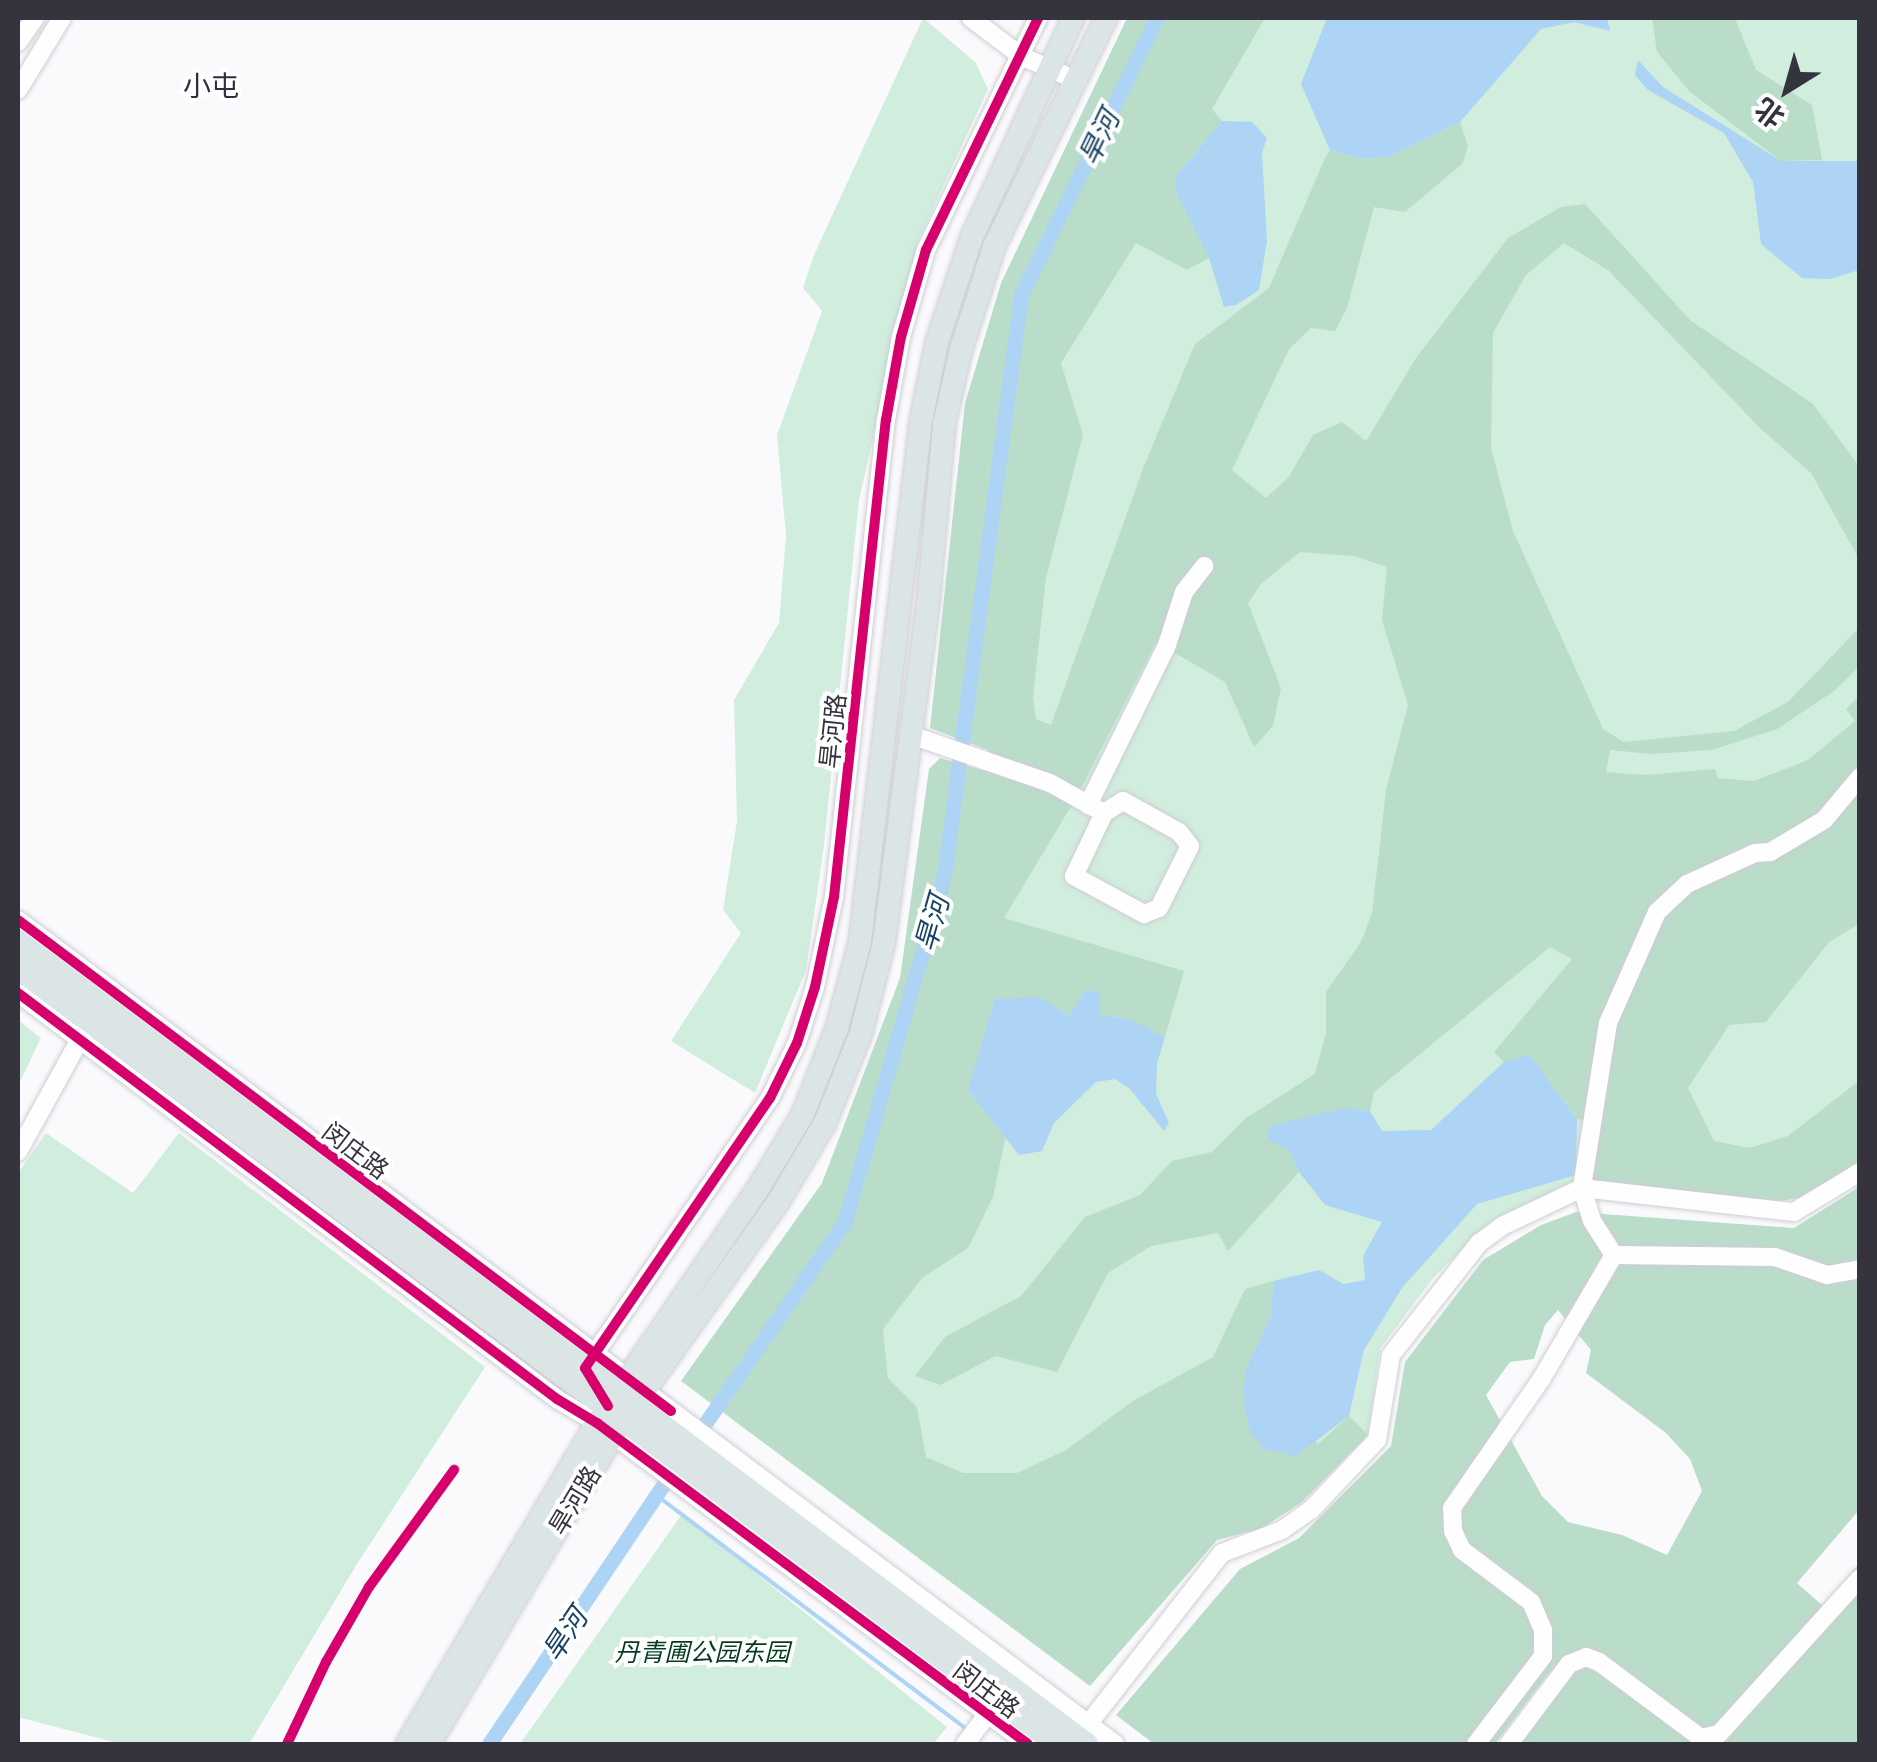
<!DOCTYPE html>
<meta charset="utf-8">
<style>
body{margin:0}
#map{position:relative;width:1877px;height:1762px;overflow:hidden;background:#fafafd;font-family:"Playfair Display","Noto Sans SC",serif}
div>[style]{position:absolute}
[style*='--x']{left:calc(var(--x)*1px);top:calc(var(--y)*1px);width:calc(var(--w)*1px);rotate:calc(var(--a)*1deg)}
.green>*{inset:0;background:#d1eddd}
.forest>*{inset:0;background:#baddc9}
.water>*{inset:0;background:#add4f5}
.stream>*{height:4px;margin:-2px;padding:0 2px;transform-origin:2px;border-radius:2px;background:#add4f5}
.canal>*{height:15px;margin:-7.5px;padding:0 7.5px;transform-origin:7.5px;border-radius:7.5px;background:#add4f5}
.roads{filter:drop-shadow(0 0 2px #cdcdd3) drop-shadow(0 0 2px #cdcdd3)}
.minor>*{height:18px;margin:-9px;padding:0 9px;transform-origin:9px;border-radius:9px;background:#fefeff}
.major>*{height:22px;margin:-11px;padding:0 11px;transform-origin:11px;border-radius:11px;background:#dce5e5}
.cycleway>*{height:10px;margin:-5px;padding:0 5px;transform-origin:5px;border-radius:5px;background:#d6006c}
span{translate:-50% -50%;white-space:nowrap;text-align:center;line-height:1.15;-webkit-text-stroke:8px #fff;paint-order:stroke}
.street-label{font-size:25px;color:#35343e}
.park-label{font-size:25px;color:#043b22;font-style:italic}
.neighbourhood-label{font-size:28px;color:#302e42}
.water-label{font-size:28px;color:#194362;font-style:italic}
.frame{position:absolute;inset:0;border:20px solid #35343e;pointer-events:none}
.north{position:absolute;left:1737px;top:40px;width:100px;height:100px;-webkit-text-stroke:8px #fff;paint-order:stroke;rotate:217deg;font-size:28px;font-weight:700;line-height:40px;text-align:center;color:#35343e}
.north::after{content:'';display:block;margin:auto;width:35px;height:45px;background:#35343e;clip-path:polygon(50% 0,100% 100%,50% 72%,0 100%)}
</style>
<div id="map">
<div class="green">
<i style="clip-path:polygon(923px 18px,975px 62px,988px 89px,918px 241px,859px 500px,824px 845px,806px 970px,755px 1093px,671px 1041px,741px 933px,723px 910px,737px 821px,734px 700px,779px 623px,786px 536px,777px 435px,822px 311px,803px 288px,814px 255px)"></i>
<i style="clip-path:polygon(1172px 18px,1859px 18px,1859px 1161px,1778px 1201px,1577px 1179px,1491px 1221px,1434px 1277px,1380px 1349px,1368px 1435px,1302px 1502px,1262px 1528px,1217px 1540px,1090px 1686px,737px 1419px,860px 1245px,958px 934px,989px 750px,987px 503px)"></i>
<i style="clip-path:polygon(18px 1020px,41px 1038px,18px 1086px)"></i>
<i style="clip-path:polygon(46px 1133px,133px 1193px,179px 1133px,485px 1367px,357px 1564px,249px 1744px,121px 1744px,18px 1717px,18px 1173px)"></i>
<i style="clip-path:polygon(682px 1514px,947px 1727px,933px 1744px,520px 1744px)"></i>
</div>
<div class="forest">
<i style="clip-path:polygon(1127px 18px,1265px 18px,1212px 109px,1222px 121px,1176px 176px,1175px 190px,1209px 258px,1187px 270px,1136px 243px,1061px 363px,1083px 435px,1046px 578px,1033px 697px,1036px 719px,1051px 725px,1144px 466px,1195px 344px,1269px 288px,1325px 158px,1330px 150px,1362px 159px,1389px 157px,1460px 122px,1468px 146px,1463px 163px,1405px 212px,1374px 207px,1347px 308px,1335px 331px,1311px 328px,1289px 349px,1232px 470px,1266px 498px,1288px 478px,1313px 435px,1342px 422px,1366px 441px,1416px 358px,1508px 238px,1561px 207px,1585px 204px,1690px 320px,1813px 404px,1859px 466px,1859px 559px,1811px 473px,1760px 428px,1608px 270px,1564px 243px,1526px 275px,1493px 333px,1491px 448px,1513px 531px,1603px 729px,1624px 742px,1734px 731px,1788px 702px,1859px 628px,1859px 667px,1834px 691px,1777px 729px,1712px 750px,1651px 754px,1610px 750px,1606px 772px,1645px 775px,1715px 769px,1718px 778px,1754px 781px,1808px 760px,1855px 721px,1846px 709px,1859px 696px,1859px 924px,1829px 942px,1766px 1022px,1729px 1025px,1688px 1088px,1714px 1141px,1749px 1148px,1788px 1136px,1859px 1081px,1859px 1161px,1803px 1198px,1778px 1201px,1588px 1181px,1598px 1121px,1577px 1119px,1530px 1055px,1504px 1062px,1494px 1052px,1572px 959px,1550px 947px,1374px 1092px,1370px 1111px,1344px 1108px,1288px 1149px,1299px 1172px,1228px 1251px,1218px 1233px,1151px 1246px,1108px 1273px,1057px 1372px,996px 1356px,940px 1385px,915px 1376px,945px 1337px,1021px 1296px,1085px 1217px,1140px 1195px,1172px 1161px,1212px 1152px,1246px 1118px,1315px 1074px,1326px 1033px,1326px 992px,1361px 942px,1372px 913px,1386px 790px,1408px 705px,1382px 620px,1387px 567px,1354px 556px,1300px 552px,1261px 584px,1248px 603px,1281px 688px,1273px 726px,1254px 747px,1225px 682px,1156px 642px,1076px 798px,1004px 918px,1184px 971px,1165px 1037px,1130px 1019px,1099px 1015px,1086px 989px,1069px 1016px,1040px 998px,968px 1090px,1006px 1135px,993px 1197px,968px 1248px,922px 1278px,883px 1329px,888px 1378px,917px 1407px,926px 1457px,963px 1473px,1017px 1473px,1066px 1450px,1133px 1401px,1213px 1357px,1245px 1289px,1273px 1281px,1271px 1316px,1246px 1369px,1318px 1444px,1349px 1416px,1368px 1435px,1302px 1502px,1262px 1528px,1217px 1540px,1090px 1686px,681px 1381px,822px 1183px,900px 978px,929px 769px,940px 758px,985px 771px,988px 750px,930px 728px,965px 403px,1001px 283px)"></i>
<i style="clip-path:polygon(1652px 18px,1735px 18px,1756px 70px,1812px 105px,1822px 160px,1781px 161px,1689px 91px,1657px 52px)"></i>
<i style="clip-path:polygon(evenodd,1859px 1187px,1859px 1510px,1797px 1583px,1823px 1606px,1859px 1564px,1859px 1744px,1503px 1744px,1558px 1661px,1495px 1744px,1154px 1744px,1116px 1715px,1240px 1569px,1299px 1538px,1391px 1446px,1405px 1362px,1483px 1260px,1541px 1225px,1576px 1212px,1794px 1228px,1859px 1187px,1558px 1310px,1591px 1350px,1586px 1373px,1666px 1433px,1690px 1459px,1702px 1491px,1667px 1555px,1622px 1535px,1568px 1522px,1542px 1496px,1486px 1395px,1510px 1362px,1534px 1359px,1545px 1325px,1558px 1310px)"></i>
</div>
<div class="water">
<i style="clip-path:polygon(1327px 18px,1607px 18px,1610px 31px,1574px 22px,1541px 29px,1460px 122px,1389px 157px,1362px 159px,1330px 150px,1301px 84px)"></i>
<i style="clip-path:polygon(1638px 60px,1663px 87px,1781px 161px,1859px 161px,1859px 270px,1830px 279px,1802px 278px,1761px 244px,1753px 182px,1724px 133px,1648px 90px,1635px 75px)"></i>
<i style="clip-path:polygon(1222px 121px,1252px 122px,1267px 138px,1262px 153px,1267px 241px,1259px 290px,1236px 305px,1224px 307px,1209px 258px,1175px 190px,1176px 176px)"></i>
<i style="clip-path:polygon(1086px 989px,1100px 994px,1099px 1015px,1130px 1019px,1165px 1037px,1157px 1064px,1156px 1094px,1169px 1123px,1164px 1131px,1130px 1089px,1115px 1079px,1096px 1082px,1054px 1123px,1042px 1151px,1019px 1155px,968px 1090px,995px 999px,1040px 997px,1069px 1016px)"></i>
<i style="clip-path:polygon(1530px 1055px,1577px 1119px,1576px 1175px,1477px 1204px,1402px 1288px,1364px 1350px,1349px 1416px,1296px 1456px,1264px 1449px,1249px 1429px,1243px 1397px,1246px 1369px,1271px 1316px,1273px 1281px,1319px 1270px,1344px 1284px,1365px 1280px,1363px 1256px,1382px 1222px,1325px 1205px,1299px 1172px,1288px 1149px,1268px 1140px,1269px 1126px,1345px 1108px,1370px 1111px,1382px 1131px,1431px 1130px,1504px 1062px)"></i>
</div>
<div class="stream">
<i style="--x:656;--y:1495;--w:391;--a:37"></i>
</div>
<div class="canal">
<i style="--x:695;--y:1438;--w:264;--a:-55.3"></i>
<i style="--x:845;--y:1221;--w:359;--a:-74"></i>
<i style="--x:944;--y:876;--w:586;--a:-82.45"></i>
<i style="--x:1021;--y:295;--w:309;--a:-63.9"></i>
<i style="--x:489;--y:1744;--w:330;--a:-56.1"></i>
</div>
<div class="roads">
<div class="minor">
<i style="--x:971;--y:18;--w:63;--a:37.2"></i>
<i style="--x:1021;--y:56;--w:60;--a:23.6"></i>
<i style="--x:18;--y:42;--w:29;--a:-55"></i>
<i style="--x:18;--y:90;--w:84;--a:-58.6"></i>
<i style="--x:911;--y:735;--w:147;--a:19.1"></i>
<i style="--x:1050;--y:783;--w:62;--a:29.1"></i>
<i style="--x:1104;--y:813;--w:70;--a:115.5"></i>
<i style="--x:1074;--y:876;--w:80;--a:28.5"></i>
<i style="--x:1144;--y:914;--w:16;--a:-22"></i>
<i style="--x:1159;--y:908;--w:69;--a:-63.4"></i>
<i style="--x:1190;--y:846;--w:18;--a:-128"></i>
<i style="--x:1179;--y:832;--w:64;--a:-151"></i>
<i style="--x:1123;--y:801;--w:22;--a:148"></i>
<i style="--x:1860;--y:777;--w:56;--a:129.9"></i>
<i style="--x:1824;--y:820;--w:63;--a:149.3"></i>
<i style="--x:1770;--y:852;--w:15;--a:176"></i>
<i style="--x:1755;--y:853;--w:75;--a:155.5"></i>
<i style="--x:1687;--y:884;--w:41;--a:137"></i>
<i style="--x:1657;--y:912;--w:121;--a:113.8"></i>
<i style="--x:1608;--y:1023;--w:167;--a:99"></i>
<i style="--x:1582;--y:1188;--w:34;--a:73"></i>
<i style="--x:1592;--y:1221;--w:40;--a:57.1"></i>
<i style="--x:1614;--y:1255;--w:161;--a:0.7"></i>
<i style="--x:1775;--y:1257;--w:55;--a:19.1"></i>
<i style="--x:1827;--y:1275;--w:34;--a:-10"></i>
<i style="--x:1088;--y:805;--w:178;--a:-63.7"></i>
<i style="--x:1167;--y:645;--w:56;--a:-72.2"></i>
<i style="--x:1184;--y:592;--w:33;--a:-52"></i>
<i style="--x:18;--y:920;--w:1372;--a:36.91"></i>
<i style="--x:18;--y:993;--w:675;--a:36.99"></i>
<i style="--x:557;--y:1399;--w:47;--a:31"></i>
<i style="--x:597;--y:1423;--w:537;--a:36.68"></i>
<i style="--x:18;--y:1152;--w:139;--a:-61.2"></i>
<i style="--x:592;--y:1378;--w:12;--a:-125"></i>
<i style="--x:585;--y:1368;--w:327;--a:-55.6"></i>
<i style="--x:770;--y:1098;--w:61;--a:-63.9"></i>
<i style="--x:797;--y:1043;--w:59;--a:-72.2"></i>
<i style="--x:815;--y:987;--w:92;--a:-78.1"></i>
<i style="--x:834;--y:897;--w:480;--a:-83.8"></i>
<i style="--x:886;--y:420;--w:84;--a:-79.8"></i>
<i style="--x:901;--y:337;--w:91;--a:-74"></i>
<i style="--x:926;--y:250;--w:258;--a:-64.2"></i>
<i style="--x:1082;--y:1732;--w:227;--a:-52"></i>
<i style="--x:1222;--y:1553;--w:64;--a:-21"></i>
<i style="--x:1282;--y:1530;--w:35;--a:-35"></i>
<i style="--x:1311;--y:1510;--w:96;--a:-46.7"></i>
<i style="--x:1377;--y:1440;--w:86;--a:-80.6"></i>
<i style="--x:1391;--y:1355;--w:142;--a:-51.8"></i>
<i style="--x:1479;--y:1243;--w:29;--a:-36"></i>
<i style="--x:1502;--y:1226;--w:89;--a:-25.4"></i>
<i style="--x:1582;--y:1188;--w:213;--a:6.5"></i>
<i style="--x:1794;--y:1212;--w:77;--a:-31.2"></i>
<i style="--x:965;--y:1744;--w:48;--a:-52.7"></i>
<i style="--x:1476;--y:1744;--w:111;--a:-52.7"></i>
<i style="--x:1543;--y:1656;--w:26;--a:-90"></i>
<i style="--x:1543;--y:1630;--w:30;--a:-113"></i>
<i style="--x:1531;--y:1602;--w:86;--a:-143"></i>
<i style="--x:1462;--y:1550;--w:21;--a:-115"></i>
<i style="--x:1453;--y:1531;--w:23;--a:-92"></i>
<i style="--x:1452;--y:1508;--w:158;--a:-55.3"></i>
<i style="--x:1542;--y:1378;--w:143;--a:-59.7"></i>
<i style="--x:1509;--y:1744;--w:100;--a:-53.1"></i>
<i style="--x:1569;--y:1664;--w:18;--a:-22"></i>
<i style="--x:1586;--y:1657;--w:14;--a:21"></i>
<i style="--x:1599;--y:1662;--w:127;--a:36.7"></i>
<i style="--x:1701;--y:1738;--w:18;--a:-13"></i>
<i style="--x:1719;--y:1734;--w:210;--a:-47.9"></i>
</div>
<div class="major">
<i style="--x:18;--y:941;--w:1337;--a:36.91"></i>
<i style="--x:18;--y:968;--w:1297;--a:36.76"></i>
<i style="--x:407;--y:1744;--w:373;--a:-59.4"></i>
<i style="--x:597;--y:1423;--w:280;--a:-55.5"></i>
<i style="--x:756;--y:1192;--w:91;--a:-58.9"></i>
<i style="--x:803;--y:1114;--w:92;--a:-68.4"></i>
<i style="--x:837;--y:1028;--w:89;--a:-75"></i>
<i style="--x:860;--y:942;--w:525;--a:-83.32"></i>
<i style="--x:921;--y:421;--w:81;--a:-78.6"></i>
<i style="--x:937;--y:342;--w:111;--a:-71.6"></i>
<i style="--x:972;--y:237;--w:241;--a:-65.2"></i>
<i style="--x:429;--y:1744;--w:360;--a:-59.2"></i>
<i style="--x:613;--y:1435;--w:286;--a:-54.7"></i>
<i style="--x:778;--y:1202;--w:92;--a:-59.3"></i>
<i style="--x:825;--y:1123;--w:97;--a:-68.2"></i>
<i style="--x:861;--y:1033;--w:94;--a:-75.8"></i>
<i style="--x:884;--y:942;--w:340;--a:-82.6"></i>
<i style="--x:928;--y:605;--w:182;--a:-84.9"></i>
<i style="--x:944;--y:424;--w:76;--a:-77.1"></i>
<i style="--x:961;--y:350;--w:108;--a:-72.2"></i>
<i style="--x:994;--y:247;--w:255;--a:-63.9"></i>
</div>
</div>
<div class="cycleway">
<i style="--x:18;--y:920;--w:817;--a:36.94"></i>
<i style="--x:18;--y:993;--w:675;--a:36.99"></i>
<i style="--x:557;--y:1399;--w:47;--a:31"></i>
<i style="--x:597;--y:1423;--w:537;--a:36.68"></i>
<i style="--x:608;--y:1406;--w:44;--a:-121.2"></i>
<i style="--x:585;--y:1368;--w:327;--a:-55.6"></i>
<i style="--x:770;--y:1098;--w:61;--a:-63.9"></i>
<i style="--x:797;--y:1043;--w:59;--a:-72.2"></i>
<i style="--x:815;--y:987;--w:92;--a:-78.1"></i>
<i style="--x:834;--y:897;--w:480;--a:-83.8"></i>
<i style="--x:886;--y:420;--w:84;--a:-79.8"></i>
<i style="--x:901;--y:337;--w:91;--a:-74"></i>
<i style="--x:926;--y:250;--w:258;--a:-64.2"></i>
<i style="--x:287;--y:1744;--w:91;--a:-64.6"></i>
<i style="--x:326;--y:1662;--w:86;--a:-60.2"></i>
<i style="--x:369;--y:1587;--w:145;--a:-54"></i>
</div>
<div class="street-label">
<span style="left:832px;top:731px;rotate:-84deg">旱河路</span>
<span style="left:356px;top:1150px;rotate:37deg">闵庄路</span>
<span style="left:574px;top:1500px;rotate:-59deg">旱河路</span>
<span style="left:987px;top:1689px;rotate:37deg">闵庄路</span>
</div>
<div class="park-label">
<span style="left:702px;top:1651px">丹青圃公园东园</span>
</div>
<div class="neighbourhood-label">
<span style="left:211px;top:85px">小屯</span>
</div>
<div class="water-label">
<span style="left:1098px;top:137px;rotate:-64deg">旱河</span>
<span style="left:931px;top:923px;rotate:-74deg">旱河</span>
<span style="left:564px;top:1634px;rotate:-56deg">旱河</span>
</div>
<div class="frame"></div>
<div class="north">北</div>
</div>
